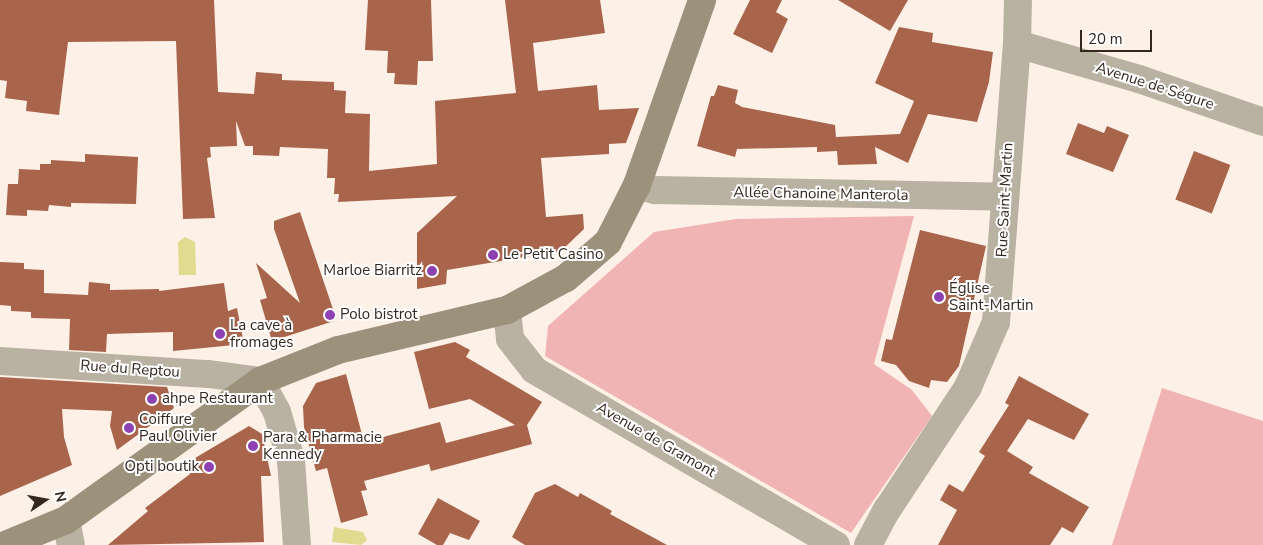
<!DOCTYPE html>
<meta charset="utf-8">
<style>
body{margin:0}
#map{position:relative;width:1263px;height:545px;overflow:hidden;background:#fdf0e6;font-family:"Nunito Sans",sans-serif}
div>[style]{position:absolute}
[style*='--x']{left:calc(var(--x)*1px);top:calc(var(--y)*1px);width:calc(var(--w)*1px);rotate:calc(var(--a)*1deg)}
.green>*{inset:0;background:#f1b4b4}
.water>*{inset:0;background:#e0db8f}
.building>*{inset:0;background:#a9644c;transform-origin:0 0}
.street>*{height:28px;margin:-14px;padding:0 14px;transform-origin:14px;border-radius:14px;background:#b9b1a2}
.secondary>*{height:28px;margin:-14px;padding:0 14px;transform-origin:14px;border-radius:14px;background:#9c917b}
.dots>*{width:14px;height:14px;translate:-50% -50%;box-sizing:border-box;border:2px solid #fff;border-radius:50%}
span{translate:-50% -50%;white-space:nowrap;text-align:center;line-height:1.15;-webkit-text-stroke:4px #fff;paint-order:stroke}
.street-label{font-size:15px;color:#33271e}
.poi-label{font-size:15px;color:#33271e}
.left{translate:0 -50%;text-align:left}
.right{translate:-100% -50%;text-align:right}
.north{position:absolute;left:20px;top:475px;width:50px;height:50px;-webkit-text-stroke:4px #fff;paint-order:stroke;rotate:78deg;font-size:14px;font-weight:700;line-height:20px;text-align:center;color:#33271e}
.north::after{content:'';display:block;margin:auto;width:18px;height:22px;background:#33271e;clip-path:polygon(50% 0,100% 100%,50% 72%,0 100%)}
.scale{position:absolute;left:1080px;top:30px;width:72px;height:22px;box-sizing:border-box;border:2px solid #33271e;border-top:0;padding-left:6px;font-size:15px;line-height:18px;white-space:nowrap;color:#33271e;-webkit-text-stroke:4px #fff;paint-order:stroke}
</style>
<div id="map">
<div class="green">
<i style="clip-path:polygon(914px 216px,874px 364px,912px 390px,932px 416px,851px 533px,545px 356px,548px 326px,654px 232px,736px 219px)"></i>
<i style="clip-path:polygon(1162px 388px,1263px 421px,1263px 545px,1112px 545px)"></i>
</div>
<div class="water">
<i style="clip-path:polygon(185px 237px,195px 242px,196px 275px,179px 275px,178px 242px)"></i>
<i style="clip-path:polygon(334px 527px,363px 532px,367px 540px,361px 545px,332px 542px)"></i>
</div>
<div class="building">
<i style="clip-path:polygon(0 0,214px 0,218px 92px,254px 94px,256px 72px,282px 74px,282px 80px,334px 82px,334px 90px,346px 91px,345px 113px,370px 114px,369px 171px,437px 164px,435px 101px,516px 93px,505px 0,600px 0,605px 33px,533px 43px,538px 91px,597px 85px,599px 110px,639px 108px,626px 143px,609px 144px,609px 154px,541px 158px,546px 217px,583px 214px,584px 229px,561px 251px,447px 270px,446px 284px,417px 289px,417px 233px,457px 196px,338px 202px,339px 194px,334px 194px,335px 178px,327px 178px,328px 149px,280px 147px,279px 156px,253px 155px,253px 146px,245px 146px,236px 121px,237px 146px,210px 147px,211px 157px,207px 158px,215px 218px,183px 219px,176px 41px,68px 42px,59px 115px,26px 111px,27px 101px,5px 98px,7px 81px,0 80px)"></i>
<i style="clip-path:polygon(368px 0,431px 0,433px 61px,418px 61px,417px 85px,394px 84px,395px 73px,387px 73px,388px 51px,365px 50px)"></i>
<i style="clip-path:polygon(750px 0,782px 0,776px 12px,788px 19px,772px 53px,733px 34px)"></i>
<i style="clip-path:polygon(838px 0,908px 0,890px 31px)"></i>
<i style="clip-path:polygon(899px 27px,933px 33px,932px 42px,993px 52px,989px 82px,977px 122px,928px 114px,908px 163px,875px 147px,877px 164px,838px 165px,837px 151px,817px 152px,817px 147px,737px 149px,735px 157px,697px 146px,711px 96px,714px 96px,718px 85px,738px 90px,735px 103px,742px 107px,835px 125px,836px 137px,900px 134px,914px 101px,875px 83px)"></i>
<i style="clip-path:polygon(1078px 123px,1104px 133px,1107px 126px,1129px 135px,1113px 172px,1066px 154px)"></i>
<i style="left:1194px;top:151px;width:39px;height:52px;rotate:21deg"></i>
<i style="clip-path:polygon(85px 154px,138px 157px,136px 204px,71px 203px,71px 207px,49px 205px,48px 211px,27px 210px,27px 216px,6px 215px,8px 184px,18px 184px,19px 169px,40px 170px,40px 164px,51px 164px,51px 160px,85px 162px)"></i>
<i style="clip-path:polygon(300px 212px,334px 312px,334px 321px,272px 341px,260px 300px,267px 298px,256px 263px,300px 303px,274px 229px,274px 221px)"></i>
<i style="clip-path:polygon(920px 230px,986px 246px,959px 366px,947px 382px,931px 380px,929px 388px,909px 381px,896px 365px,881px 361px,886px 339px,892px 340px)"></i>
<i style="clip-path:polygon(0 262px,24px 263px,24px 269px,44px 270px,44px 293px,88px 295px,89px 282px,110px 284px,110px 290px,159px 289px,159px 291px,224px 283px,228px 311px,237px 308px,244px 344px,173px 351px,173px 332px,107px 334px,106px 352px,69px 350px,70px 319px,31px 318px,31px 312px,11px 311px,11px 306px,0 305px)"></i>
<i style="clip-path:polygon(455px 342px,470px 350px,466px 357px,542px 402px,527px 425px,532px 444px,431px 471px,429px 464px,364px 481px,367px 490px,361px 491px,368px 515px,341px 523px,327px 468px,316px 471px,304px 427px,303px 406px,316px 383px,346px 374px,364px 442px,440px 422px,446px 443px,515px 425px,470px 399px,429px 409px,414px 352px)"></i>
<i style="clip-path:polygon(1019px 376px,1089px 414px,1074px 440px,1028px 419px,1007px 451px,1033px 467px,1029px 473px,1089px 507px,1073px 533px,1062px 527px,1050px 545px,938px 545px,957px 510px,940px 500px,949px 484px,963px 492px,985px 456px,979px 452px,1009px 405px,1005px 403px)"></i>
<i style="clip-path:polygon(0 377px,167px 387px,174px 408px,117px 450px,110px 426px,112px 411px,62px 409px,64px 437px,72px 465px,0 496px)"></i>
<i style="clip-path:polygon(249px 426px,262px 434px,271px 476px,261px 476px,264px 542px,108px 545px,148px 511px,145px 508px,190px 474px,185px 464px)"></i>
<i style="clip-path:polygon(555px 484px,578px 497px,580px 493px,612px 511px,610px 514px,667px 545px,525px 545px,512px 537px,535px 493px)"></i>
<i style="clip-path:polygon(438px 498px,480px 521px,469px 540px,450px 533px,443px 545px,437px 545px,418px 534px)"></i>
</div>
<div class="street">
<i style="--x:1017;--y:44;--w:127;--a:16"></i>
<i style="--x:1139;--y:79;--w:131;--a:19.1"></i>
<i style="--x:637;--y:185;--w:19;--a:16"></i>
<i style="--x:655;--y:190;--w:350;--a:1.1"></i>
<i style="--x:507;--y:310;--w:29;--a:84"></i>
<i style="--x:510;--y:339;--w:39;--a:52"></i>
<i style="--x:534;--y:370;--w:349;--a:30.1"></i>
<i style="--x:0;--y:361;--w:209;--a:3.6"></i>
<i style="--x:209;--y:374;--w:51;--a:7.8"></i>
<i style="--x:260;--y:381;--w:35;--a:61"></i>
<i style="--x:277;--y:412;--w:50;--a:73.7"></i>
<i style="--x:291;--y:460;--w:85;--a:86"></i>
<i style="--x:66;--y:520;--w:25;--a:79"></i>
<i style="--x:868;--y:545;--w:40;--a:-62"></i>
<i style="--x:887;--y:510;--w:147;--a:-56.6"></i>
<i style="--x:968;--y:387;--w:71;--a:-66.7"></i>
<i style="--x:996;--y:322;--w:279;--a:-85.7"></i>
<i style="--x:1017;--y:44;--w:44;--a:-88.7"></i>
</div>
<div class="secondary">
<i style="--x:5;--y:545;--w:66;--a:-22.3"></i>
<i style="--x:66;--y:520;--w:239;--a:-35.6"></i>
<i style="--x:260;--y:381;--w:84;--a:-21.7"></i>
<i style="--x:338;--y:350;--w:174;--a:-13.3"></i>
<i style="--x:507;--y:310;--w:67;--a:-28.5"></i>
<i style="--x:566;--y:278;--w:55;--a:-40.6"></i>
<i style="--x:608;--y:242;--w:64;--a:-63"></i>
<i style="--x:637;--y:185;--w:196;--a:-70.6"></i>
</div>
<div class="dots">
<i style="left:493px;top:255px;background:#8d41b3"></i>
<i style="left:432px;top:271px;background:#8d41b3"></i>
<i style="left:939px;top:297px;background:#8d41b3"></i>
<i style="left:330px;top:315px;background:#8d41b3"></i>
<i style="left:220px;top:334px;background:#8d41b3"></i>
<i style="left:152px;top:399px;background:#8d41b3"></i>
<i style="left:129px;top:428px;background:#8d41b3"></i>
<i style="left:253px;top:446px;background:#8d41b3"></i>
<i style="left:209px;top:467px;background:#8d41b3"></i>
</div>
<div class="street-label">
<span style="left:1155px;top:86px;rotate:18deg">Avenue de Ségure</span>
<span style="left:821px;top:194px;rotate:1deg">Allée Chanoine Manterola</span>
<span style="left:1005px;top:200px;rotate:-87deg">Rue Saint-Martin</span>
<span style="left:130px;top:369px;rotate:4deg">Rue du Reptou</span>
<span style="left:656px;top:440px;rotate:30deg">Avenue de Gramont</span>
</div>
<div class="poi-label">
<span class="left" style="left:503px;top:255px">Le Petit Casino</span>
<span class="right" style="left:422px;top:271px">Marloe Biarritz</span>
<span class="left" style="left:949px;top:297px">Église<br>Saint-Martin</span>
<span class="left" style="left:340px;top:315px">Polo bistrot</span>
<span class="left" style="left:230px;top:334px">La cave à<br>fromages</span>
<span class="left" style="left:162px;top:399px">ahpe Restaurant</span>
<span class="left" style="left:139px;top:428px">Coiffure<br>Paul Olivier</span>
<span class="left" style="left:263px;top:446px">Para &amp; Pharmacie<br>Kennedy</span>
<span class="right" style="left:199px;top:467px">Opti boutik</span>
</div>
<div class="north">N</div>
<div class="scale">20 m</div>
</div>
